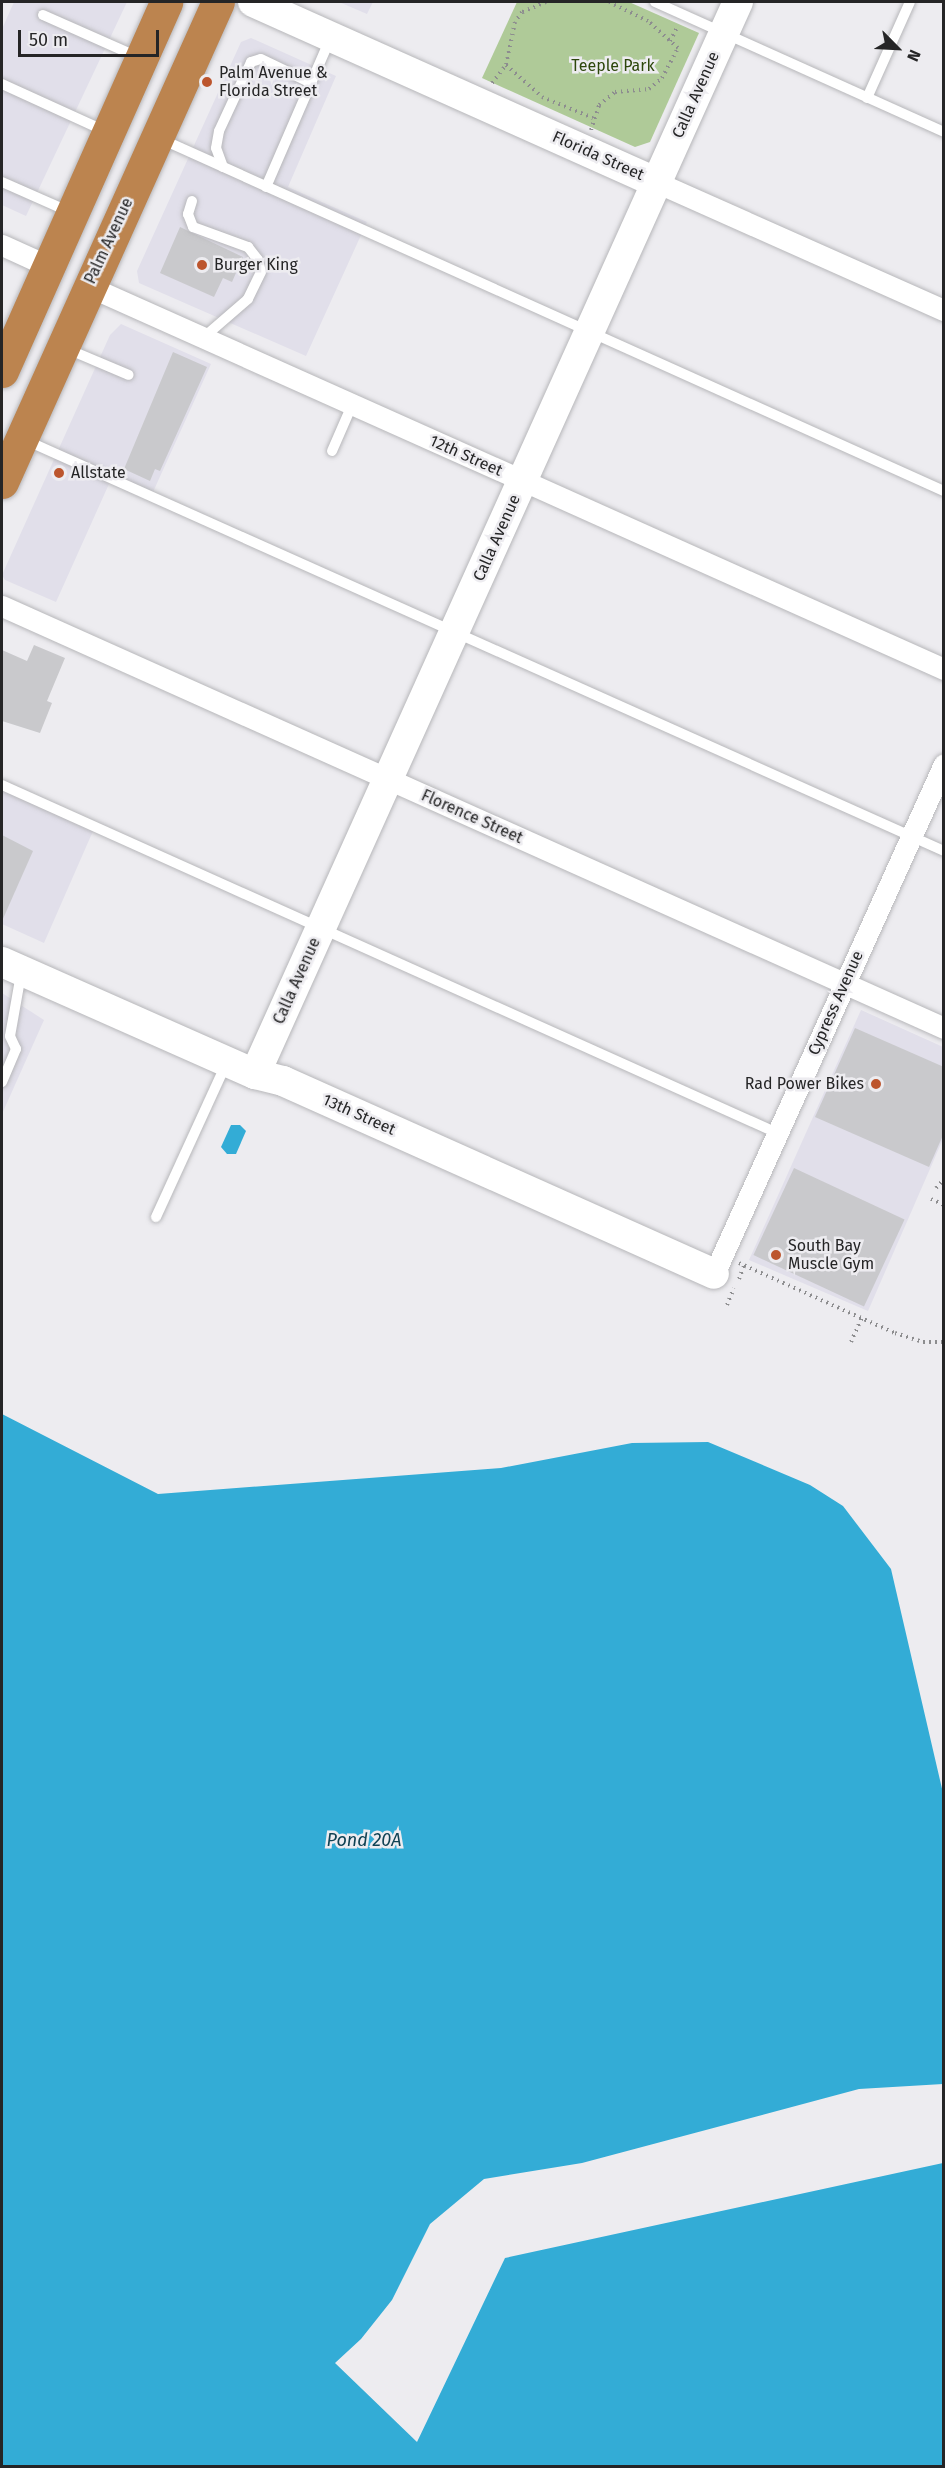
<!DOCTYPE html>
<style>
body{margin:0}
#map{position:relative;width:945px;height:2468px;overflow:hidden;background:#edecf0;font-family:"Fira Sans",sans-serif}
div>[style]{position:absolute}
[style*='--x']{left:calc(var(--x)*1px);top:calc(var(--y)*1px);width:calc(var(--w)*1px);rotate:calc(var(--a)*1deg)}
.built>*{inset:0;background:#e1dfea}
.green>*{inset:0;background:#afca98}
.water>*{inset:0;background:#33acd6}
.building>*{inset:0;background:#c9c9cc;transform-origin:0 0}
.path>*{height:4px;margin-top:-2px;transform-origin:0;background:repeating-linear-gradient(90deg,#8d8d8f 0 1.5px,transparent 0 6px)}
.roads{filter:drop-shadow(0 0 2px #b7b7ba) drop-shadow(0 0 2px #b7b7ba)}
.lane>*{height:10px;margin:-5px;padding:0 5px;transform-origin:5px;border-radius:5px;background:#fff}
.street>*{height:21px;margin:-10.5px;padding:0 10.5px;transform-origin:10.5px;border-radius:10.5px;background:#fff}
.secondary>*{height:30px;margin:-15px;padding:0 15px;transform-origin:15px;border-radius:15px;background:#fff}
.highway>*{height:33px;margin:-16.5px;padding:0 16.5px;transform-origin:16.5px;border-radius:16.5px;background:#bc844f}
.dots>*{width:16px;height:16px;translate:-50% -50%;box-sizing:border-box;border:3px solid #edecf0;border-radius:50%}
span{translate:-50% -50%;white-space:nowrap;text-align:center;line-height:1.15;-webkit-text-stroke:5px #edecf0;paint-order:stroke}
.park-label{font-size:16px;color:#2d470b}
.poi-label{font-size:16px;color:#252526}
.left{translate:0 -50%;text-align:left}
.right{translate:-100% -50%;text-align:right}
.street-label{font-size:16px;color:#252526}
.water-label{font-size:18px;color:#104254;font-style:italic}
.frame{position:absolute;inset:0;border:3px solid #252526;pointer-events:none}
.north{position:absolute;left:867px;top:18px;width:60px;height:60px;-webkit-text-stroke:4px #edecf0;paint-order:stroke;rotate:114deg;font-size:16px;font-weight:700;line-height:24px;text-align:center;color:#252526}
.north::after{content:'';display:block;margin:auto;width:21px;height:27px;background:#252526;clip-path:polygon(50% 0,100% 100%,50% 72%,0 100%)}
.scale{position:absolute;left:18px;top:30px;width:141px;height:27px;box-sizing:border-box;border:3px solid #252526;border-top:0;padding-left:8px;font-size:18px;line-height:21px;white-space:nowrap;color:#252526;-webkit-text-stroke:4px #edecf0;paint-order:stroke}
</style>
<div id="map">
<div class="built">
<i style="clip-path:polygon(14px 2px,127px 2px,26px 216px,2px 205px,2px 29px)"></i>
<i style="clip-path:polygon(339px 2px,373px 2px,367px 14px)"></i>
<i style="clip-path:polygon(251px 38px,336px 76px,288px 187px,367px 222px,306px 356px,139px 283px,137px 271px,241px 42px)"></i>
<i style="clip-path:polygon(121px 324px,211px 364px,153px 492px,113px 475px,56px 602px,5px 580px,2px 575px,110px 335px)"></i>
<i style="clip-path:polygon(2px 790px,93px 831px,44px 943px,2px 924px)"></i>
<i style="clip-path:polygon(2px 993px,44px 1020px,2px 1114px)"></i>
<i style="clip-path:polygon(861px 1010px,943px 1047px,943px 1139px,868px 1311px,749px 1260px)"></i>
</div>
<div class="green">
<i style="clip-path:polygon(517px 2px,629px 2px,699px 33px,650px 142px,635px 147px,482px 78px)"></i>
</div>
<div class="water">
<i style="clip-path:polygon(231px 1125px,240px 1125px,246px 1131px,236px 1154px,227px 1154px,221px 1147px)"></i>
<i style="clip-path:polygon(2px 1414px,158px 1494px,501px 1468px,632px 1443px,708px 1442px,810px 1485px,843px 1506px,891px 1569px,943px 1793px,943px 2084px,859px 2089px,582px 2163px,484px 2179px,430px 2224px,392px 2300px,361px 2339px,335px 2363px,417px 2442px,505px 2258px,943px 2163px,943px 2466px,2px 2466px)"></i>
</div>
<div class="building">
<i style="clip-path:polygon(180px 227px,243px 257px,232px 282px,223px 278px,214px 297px,160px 273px)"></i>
<i style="clip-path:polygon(173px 352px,207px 367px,160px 471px,155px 469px,150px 481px,124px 469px)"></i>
<i style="clip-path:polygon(34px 645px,65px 658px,47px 701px,52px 703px,40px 733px,2px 721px,2px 650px,27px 661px)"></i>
<i style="clip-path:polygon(2px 835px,33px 851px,2px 921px)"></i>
<i style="clip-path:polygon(855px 1028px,944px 1067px,944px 1133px,929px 1167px,815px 1117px)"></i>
<i style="left:794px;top:1168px;width:122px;height:96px;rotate:25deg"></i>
</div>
<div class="path">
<i style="--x:546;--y:2;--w:26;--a:157"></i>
<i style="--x:522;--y:12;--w:12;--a:125"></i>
<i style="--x:515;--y:22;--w:44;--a:101.8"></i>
<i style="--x:506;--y:65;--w:48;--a:41.6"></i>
<i style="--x:542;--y:97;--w:55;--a:22.4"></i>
<i style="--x:670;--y:41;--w:17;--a:-62"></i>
<i style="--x:492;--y:83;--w:23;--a:-52"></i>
<i style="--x:591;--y:130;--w:26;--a:-72"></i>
<i style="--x:599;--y:105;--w:21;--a:-39"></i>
<i style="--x:615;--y:92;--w:34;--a:-5"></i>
<i style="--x:649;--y:89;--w:17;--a:-40"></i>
<i style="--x:662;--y:78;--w:34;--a:-62"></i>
<i style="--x:678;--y:48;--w:40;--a:-138"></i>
<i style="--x:648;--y:21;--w:43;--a:-154"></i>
<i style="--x:936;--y:1188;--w:12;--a:-48"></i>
<i style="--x:931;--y:1199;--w:14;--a:25"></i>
<i style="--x:739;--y:1263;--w:171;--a:24.2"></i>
<i style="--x:895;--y:1333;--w:29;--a:18"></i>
<i style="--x:923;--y:1342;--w:21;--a:0"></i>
<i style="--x:739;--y:1279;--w:14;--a:-69"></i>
<i style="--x:727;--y:1305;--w:18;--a:-68"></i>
<i style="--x:851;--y:1342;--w:27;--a:-66"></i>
</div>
<div class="roads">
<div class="lane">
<i style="--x:655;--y:2;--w:317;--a:24.2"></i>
<i style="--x:43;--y:15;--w:104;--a:23.9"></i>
<i style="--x:2;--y:84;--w:113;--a:24.5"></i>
<i style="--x:867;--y:98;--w:105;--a:-65.9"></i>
<i style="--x:161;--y:139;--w:858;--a:24.21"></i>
<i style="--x:223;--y:167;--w:20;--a:-110"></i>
<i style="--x:216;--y:148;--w:17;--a:-80"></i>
<i style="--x:219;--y:131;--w:76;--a:-65.1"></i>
<i style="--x:251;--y:62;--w:10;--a:-17"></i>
<i style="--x:261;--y:59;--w:55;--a:25.6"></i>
<i style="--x:2;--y:182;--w:74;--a:23.8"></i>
<i style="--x:266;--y:187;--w:161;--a:-66.6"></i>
<i style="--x:192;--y:201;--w:14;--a:107"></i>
<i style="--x:188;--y:214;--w:14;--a:69"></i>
<i style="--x:193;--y:227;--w:59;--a:20"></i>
<i style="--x:248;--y:247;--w:16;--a:52"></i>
<i style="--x:258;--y:260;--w:12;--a:76"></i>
<i style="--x:261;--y:272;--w:30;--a:116"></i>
<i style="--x:248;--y:299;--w:60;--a:139.1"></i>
<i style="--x:65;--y:348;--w:69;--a:22.9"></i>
<i style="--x:23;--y:439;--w:1009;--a:24.1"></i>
<i style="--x:332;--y:451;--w:50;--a:-66.5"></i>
<i style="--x:2;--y:785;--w:850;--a:24.18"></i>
<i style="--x:2;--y:1082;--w:36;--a:-67"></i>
<i style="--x:16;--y:1049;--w:14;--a:-115"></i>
<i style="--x:10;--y:1036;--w:63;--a:-79.9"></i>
<i style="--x:156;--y:1217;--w:170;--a:-65.4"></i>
</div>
<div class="street">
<i style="--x:656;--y:182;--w:315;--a:24"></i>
<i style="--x:2;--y:245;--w:51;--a:24.5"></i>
<i style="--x:88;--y:286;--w:938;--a:24.11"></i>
<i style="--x:2;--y:606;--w:1032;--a:24.13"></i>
<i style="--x:714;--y:1274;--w:559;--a:-65.73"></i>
</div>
<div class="secondary">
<i style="--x:253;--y:2;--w:441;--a:24.1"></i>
<i style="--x:2;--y:962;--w:277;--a:23.9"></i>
<i style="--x:255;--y:1074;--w:29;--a:14"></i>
<i style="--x:283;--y:1081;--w:472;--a:24.1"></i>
<i style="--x:255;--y:1074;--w:1176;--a:-65.75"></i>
</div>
<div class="highway">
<i style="--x:2;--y:371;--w:404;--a:-66"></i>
<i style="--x:2;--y:482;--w:526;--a:-65.77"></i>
</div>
</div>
<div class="dots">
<i style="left:207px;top:82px;background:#bc552d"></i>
<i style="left:202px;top:265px;background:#bc552d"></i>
<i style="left:59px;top:473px;background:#bc552d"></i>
<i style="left:876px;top:1084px;background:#bc552d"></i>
<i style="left:776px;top:1255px;background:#bc552d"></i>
</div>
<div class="park-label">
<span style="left:613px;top:66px">Teeple Park</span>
</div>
<div class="poi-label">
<span class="left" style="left:219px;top:82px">Palm Avenue &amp;<br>Florida Street</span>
<span class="left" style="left:214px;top:265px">Burger King</span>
<span class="left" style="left:71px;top:473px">Allstate</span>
<span class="right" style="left:864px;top:1084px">Rad Power Bikes</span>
<span class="left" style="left:788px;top:1255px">South Bay<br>Muscle Gym</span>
</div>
<div class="street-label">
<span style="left:696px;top:95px;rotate:-66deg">Calla Avenue</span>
<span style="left:598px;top:156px;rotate:24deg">Florida Street</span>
<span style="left:109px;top:241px;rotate:-65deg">Palm Avenue</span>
<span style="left:466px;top:456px;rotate:24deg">12th Street</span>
<span style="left:497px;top:538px;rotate:-66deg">Calla Avenue</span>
<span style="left:472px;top:817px;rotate:24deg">Florence Street</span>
<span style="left:297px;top:981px;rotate:-66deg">Calla Avenue</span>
<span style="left:836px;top:1003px;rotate:-66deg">Cypress Avenue</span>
<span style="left:359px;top:1115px;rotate:24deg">13th Street</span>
</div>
<div class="water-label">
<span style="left:364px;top:1840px">Pond 20A</span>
</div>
<div class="frame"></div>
<div class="north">N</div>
<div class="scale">50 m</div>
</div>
